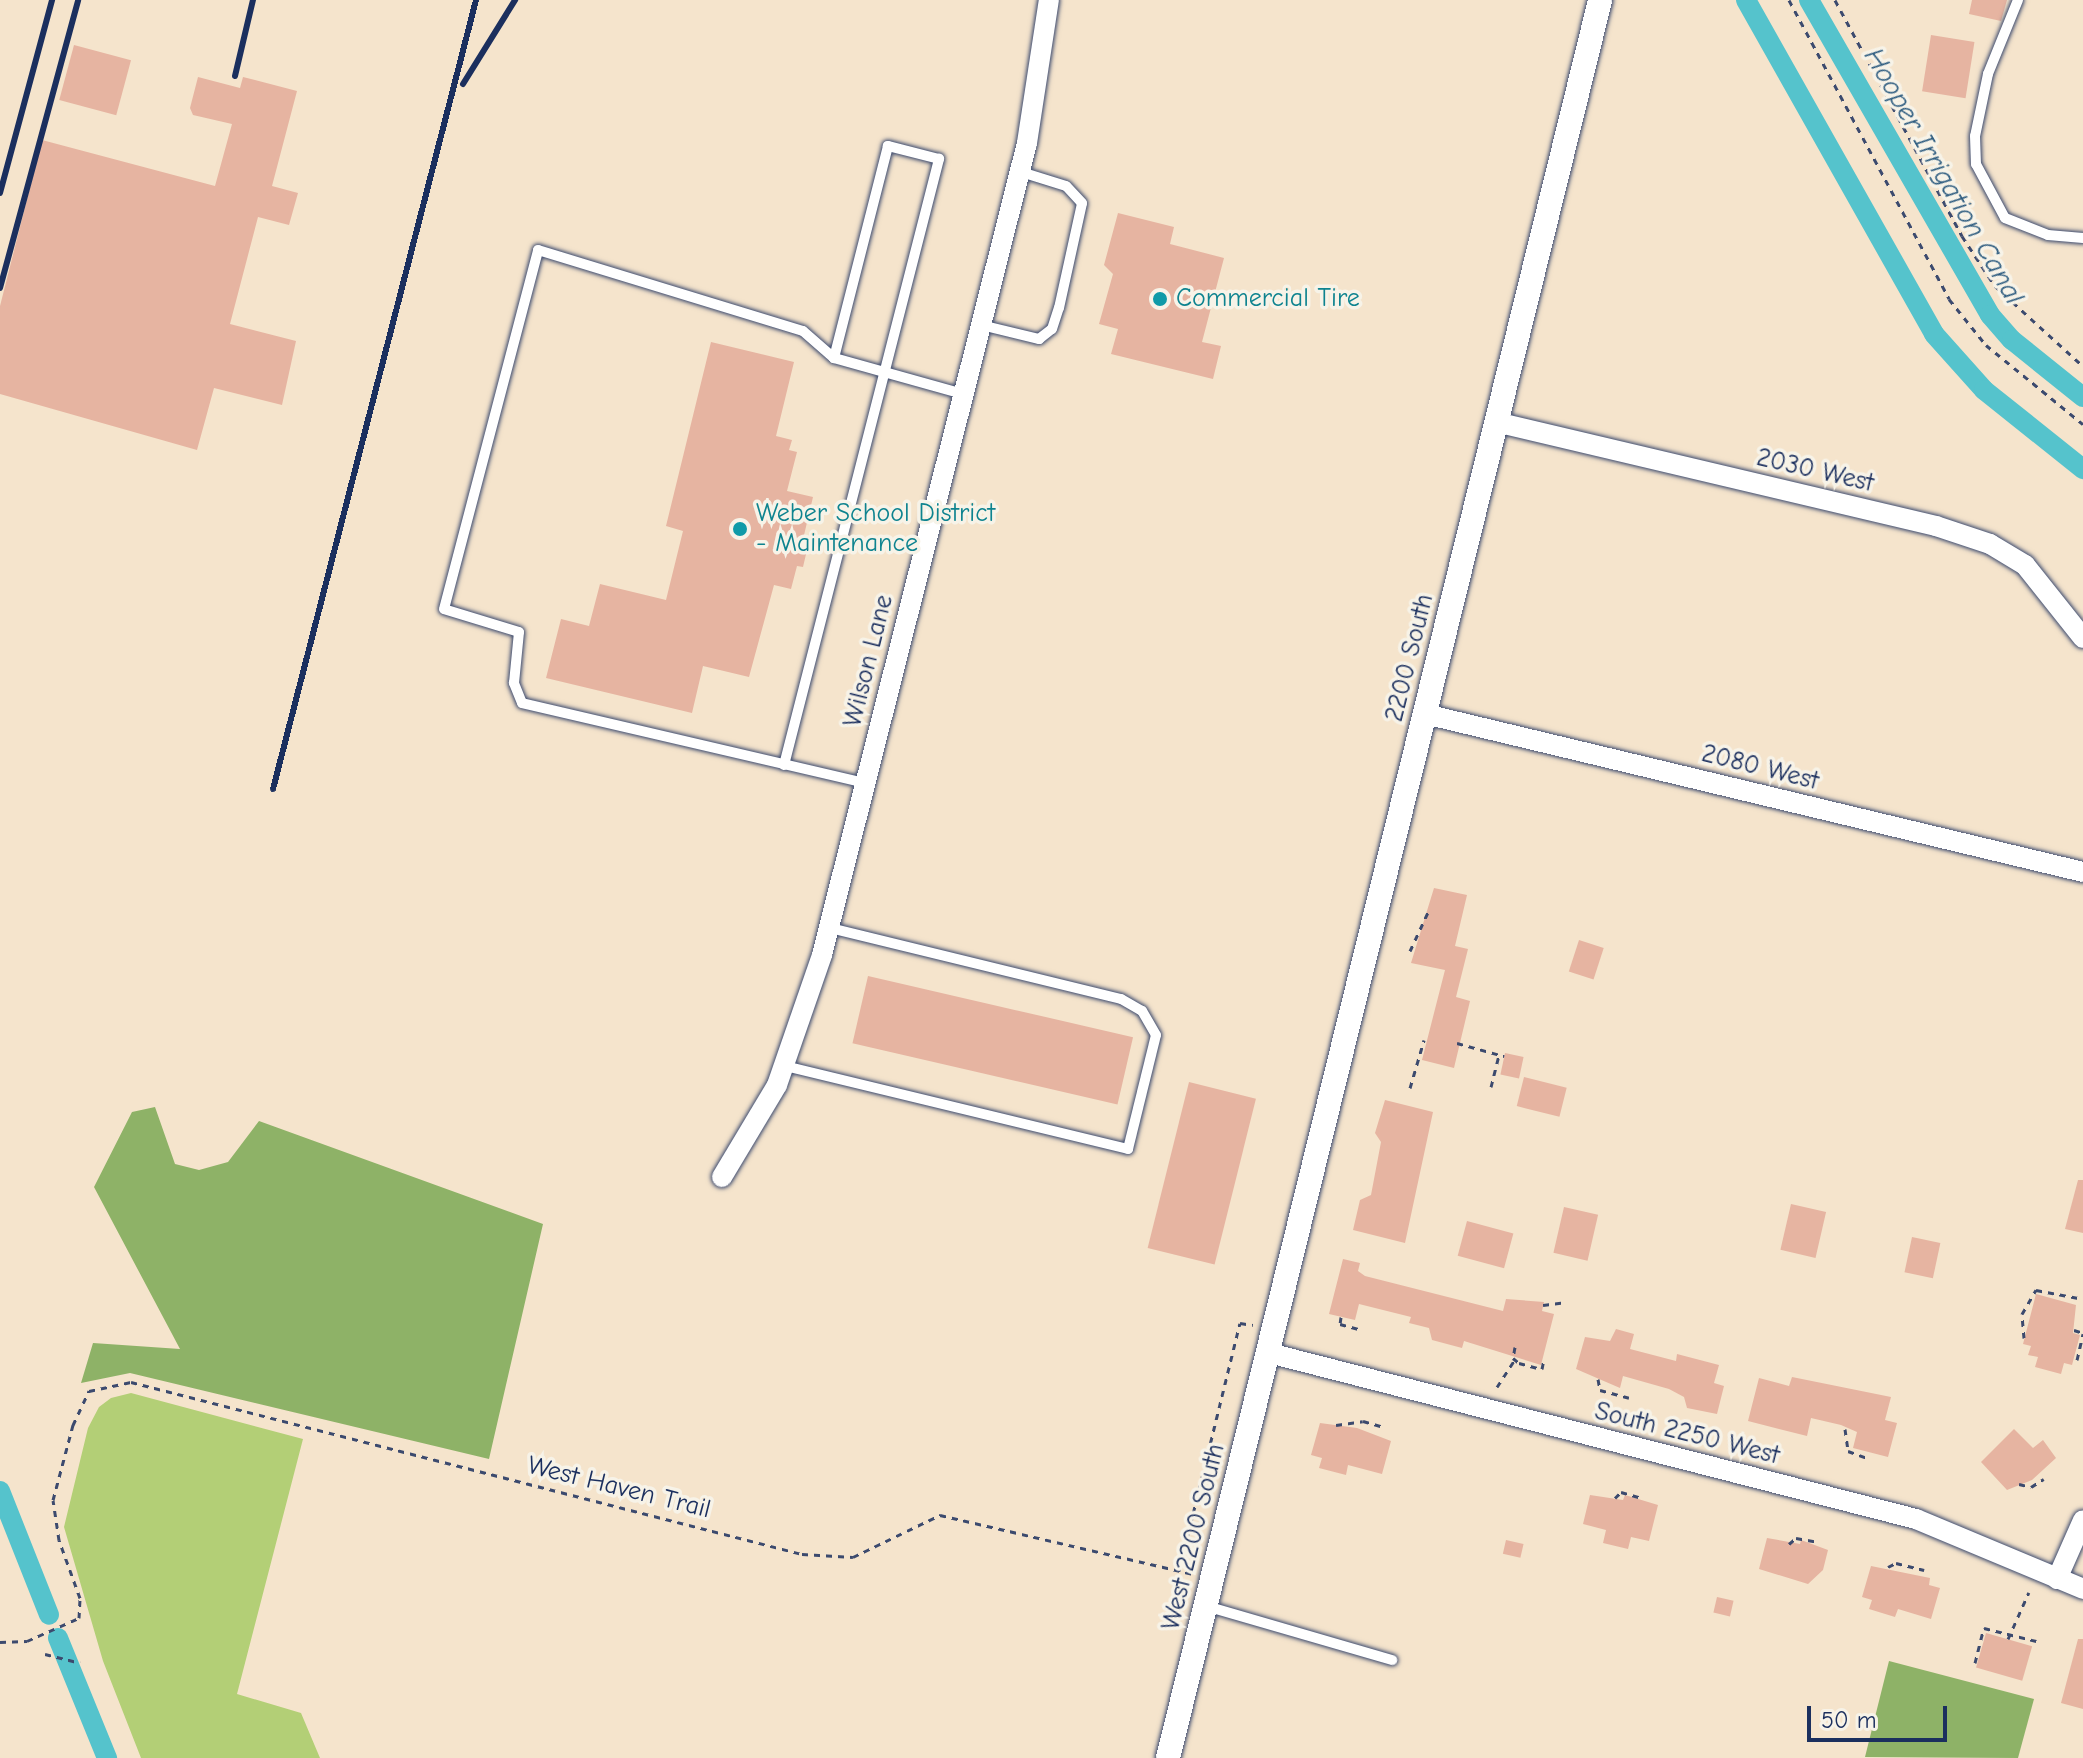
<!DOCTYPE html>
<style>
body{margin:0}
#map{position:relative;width:2083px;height:1758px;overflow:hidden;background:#f5e4cc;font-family:"Comic Neue",sans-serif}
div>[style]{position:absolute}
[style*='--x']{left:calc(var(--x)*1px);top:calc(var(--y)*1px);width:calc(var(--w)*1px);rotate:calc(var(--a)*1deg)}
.green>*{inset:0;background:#b3cf76}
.forest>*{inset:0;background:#8eb267}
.canal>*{height:20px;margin:-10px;padding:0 10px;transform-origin:10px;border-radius:10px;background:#55c3cc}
.building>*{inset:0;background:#e6b4a1;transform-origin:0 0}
.path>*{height:3px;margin-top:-1.5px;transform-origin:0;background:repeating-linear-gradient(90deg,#3c4a6e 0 6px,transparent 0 12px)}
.roads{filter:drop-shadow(0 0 2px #3c4a6e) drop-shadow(0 0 2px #3c4a6e)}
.service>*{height:10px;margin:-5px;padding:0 5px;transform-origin:5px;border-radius:5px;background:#fff}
.minor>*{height:20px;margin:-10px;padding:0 10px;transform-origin:10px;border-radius:10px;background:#fff}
.tertiary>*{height:24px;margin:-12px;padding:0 12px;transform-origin:12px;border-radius:12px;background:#fff}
.rail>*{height:6px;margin:-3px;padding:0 3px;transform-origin:3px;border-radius:3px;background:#1b2f5e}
.dots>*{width:22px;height:22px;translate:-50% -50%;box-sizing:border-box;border:4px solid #f7f3e8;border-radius:50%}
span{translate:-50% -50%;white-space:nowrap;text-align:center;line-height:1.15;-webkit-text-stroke:7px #f7f3e8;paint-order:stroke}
.culture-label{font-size:26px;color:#0d838f}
.left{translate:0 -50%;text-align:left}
.street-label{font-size:26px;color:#1b2f5e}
.water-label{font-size:28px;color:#2c5b7f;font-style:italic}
.scale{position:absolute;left:1807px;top:1706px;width:140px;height:36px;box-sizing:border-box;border:4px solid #1b2f5e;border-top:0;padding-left:10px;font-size:24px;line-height:28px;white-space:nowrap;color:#1b2f5e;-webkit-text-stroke:6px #f7f3e8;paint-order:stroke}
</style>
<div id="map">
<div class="green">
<i style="clip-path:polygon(131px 1393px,303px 1439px,237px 1694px,301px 1713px,320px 1758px,141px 1758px,103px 1661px,64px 1527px,88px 1428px,99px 1407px,111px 1398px)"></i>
</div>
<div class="forest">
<i style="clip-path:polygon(155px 1107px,175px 1164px,199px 1170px,228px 1162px,259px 1121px,543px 1224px,489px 1459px,130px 1373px,81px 1383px,93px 1343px,180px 1349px,94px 1187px,132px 1112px)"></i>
<i style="clip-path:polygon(1889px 1661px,2034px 1699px,2018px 1758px,1865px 1757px)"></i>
</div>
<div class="canal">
<i style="--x:1746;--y:0;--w:383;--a:60.6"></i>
<i style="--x:1934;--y:334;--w:75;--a:48.2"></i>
<i style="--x:1984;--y:390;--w:127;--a:38.6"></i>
<i style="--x:1809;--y:0;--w:363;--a:60.1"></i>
<i style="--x:1990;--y:315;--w:33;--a:49"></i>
<i style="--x:2012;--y:340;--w:91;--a:38.8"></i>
<i style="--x:0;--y:1491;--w:133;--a:68.4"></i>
<i style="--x:58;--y:1638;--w:130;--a:67.8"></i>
</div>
<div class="building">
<i style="clip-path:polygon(1972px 0,2007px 0,2001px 21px,1969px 14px)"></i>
<i style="left:1931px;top:35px;width:44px;height:57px;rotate:9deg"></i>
<i style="left:74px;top:45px;width:59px;height:57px;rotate:15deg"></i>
<i style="clip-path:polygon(198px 77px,240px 88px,243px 77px,297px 91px,272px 186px,298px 193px,289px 225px,258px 217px,230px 324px,296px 341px,282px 405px,214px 388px,197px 450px,0 394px,0 306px,42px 140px,215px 186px,232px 124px,193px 115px,190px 108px)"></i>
<i style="clip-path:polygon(1118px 213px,1174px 227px,1170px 244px,1224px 258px,1202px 342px,1221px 346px,1213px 379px,1111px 354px,1118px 329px,1099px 324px,1113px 274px,1104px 265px)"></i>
<i style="clip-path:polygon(711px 342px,794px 362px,776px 436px,792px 440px,789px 450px,797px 452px,787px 491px,813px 497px,801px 548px,807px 550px,803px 567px,797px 566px,791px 589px,774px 585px,749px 677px,703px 666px,692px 713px,546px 678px,561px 619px,589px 626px,600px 584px,666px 600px,683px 531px,666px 526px)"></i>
<i style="clip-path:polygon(1434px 888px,1467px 895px,1455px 946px,1468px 949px,1456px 997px,1470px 1001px,1454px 1068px,1422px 1060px,1445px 970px,1411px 963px)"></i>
<i style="left:1579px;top:940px;width:26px;height:33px;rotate:18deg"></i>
<i style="left:868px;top:976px;width:272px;height:69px;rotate:13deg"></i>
<i style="left:1505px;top:1053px;width:19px;height:22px;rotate:12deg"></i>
<i style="left:1524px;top:1077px;width:44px;height:30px;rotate:14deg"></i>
<i style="left:1189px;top:1082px;width:69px;height:171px;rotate:14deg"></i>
<i style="clip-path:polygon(1385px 1100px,1433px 1112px,1405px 1243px,1353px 1230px,1360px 1200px,1371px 1195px,1381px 1142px,1375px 1133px)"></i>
<i style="clip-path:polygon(2078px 1180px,2083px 1180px,2083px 1233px,2065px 1229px)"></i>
<i style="left:1791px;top:1204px;width:36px;height:47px;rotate:13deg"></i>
<i style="left:1564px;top:1207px;width:35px;height:47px;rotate:13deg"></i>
<i style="left:1467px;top:1221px;width:48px;height:36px;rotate:15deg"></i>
<i style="left:1912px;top:1237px;width:29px;height:36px;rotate:12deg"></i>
<i style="clip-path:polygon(1343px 1259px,1360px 1263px,1358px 1271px,1365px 1276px,1503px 1311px,1506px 1299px,1544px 1302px,1542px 1311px,1554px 1314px,1541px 1365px,1464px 1341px,1462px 1348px,1432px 1340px,1429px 1328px,1409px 1323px,1411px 1317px,1359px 1304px,1355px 1320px,1329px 1314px)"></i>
<i style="clip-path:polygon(2036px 1294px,2076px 1305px,2073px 1333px,2080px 1335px,2072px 1365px,2064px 1363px,2061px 1374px,2035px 1367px,2038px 1357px,2028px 1355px,2031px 1346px,2023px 1344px)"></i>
<i style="clip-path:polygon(1616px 1329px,1634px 1334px,1630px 1349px,1676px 1361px,1677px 1354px,1719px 1365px,1714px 1383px,1724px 1386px,1717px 1414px,1687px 1408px,1684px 1397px,1669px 1389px,1623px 1376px,1620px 1388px,1576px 1369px,1585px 1337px,1610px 1341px)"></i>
<i style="clip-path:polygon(1792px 1377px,1891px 1397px,1885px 1420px,1897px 1423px,1888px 1457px,1853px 1448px,1857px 1432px,1841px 1425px,1811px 1418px,1807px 1436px,1748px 1421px,1759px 1378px,1789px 1386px)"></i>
<i style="clip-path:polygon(1320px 1423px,1357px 1428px,1391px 1441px,1382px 1474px,1348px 1465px,1346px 1475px,1319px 1468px,1322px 1458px,1311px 1455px)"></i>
<i style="clip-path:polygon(2014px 1429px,2033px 1448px,2043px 1440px,2056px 1458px,2032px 1480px,2007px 1490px,1981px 1462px)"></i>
<i style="clip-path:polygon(1590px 1495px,1623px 1500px,1625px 1495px,1658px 1505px,1649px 1541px,1631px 1537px,1628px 1549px,1603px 1543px,1606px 1530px,1583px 1524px)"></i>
<i style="clip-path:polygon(1767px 1538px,1800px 1544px,1801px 1540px,1828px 1550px,1823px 1570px,1808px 1584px,1759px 1569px)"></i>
<i style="left:1506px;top:1540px;width:18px;height:14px;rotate:13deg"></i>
<i style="clip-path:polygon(1871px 1566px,1930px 1578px,1929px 1585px,1940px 1588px,1931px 1619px,1898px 1609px,1895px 1617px,1869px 1609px,1872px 1600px,1862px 1597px)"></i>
<i style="left:1717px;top:1597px;width:17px;height:16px;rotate:13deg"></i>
<i style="left:1986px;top:1633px;width:48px;height:36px;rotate:16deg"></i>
<i style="clip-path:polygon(2078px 1639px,2083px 1639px,2083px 1709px,2061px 1703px)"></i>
</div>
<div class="path">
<i style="--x:1789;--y:0;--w:339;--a:61.8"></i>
<i style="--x:1949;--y:299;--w:59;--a:51.2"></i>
<i style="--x:1986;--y:345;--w:125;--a:39.2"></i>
<i style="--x:1835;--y:0;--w:268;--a:61.7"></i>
<i style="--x:1962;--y:236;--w:60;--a:56.6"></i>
<i style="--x:1995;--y:286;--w:119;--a:42.3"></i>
<i style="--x:1410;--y:951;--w:45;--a:-65.1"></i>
<i style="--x:1457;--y:1043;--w:49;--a:15.5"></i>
<i style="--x:1491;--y:1087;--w:34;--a:-76"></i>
<i style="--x:1410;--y:1088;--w:50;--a:-73.7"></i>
<i style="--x:1543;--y:1305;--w:24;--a:-7"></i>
<i style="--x:1341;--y:1317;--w:7;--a:98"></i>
<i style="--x:1340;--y:1324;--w:23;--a:15"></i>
<i style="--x:2074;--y:1330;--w:9;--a:18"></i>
<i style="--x:2024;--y:1338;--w:24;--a:-95"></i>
<i style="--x:2022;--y:1314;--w:28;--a:-60"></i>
<i style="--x:2036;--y:1290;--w:43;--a:10.8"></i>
<i style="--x:1515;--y:1347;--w:11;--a:100"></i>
<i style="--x:1513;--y:1358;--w:8;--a:40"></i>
<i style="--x:1519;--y:1363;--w:24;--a:15"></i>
<i style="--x:1542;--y:1369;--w:10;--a:-79"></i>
<i style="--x:2077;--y:1360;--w:27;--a:-77"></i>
<i style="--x:1598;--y:1379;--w:11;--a:80"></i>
<i style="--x:1600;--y:1390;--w:30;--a:15"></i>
<i style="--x:1497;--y:1387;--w:31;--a:-57"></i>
<i style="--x:1336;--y:1425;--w:27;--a:-8"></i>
<i style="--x:1363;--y:1421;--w:19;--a:16"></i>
<i style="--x:1845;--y:1429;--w:22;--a:82"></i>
<i style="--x:1848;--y:1451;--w:20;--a:20"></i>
<i style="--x:2019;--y:1484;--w:12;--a:14"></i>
<i style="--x:2031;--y:1487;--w:15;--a:-32"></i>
<i style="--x:1615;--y:1498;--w:8;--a:-45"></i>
<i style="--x:1621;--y:1492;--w:19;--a:16"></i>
<i style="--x:1789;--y:1544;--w:9;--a:-41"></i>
<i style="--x:1796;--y:1538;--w:23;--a:10"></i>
<i style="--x:1888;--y:1567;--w:9;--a:-27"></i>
<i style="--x:1896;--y:1563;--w:29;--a:14"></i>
<i style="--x:1179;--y:1571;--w:255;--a:-76.2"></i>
<i style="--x:1240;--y:1323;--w:13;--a:9"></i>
<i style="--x:2008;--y:1639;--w:51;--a:-65.9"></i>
<i style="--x:0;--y:1642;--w:27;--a:-2"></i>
<i style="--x:27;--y:1641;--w:57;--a:-23.9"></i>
<i style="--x:79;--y:1618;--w:20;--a:-87"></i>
<i style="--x:80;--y:1598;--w:62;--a:-109.9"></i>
<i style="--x:59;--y:1540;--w:40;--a:-98.5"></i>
<i style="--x:53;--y:1500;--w:78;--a:-75.1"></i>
<i style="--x:73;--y:1425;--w:38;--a:-65"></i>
<i style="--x:89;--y:1391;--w:43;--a:-12.1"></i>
<i style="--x:131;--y:1382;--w:693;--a:14.38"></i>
<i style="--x:802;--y:1554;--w:51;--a:3.4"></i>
<i style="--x:853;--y:1557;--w:97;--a:-25.8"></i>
<i style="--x:940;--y:1515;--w:260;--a:13.1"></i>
<i style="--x:45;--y:1654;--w:36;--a:14"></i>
<i style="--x:1975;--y:1663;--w:36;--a:-76"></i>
<i style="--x:1984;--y:1628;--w:54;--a:14"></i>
</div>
<div class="roads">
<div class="service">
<i style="--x:2018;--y:0;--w:80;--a:112.1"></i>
<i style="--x:1988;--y:74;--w:63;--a:101.8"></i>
<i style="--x:1975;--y:136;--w:28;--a:88"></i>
<i style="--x:1976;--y:164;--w:61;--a:61.8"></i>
<i style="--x:2005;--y:218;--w:46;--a:21.6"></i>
<i style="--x:2048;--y:235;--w:35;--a:5"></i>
<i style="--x:981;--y:325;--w:60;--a:13.6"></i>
<i style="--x:1039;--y:339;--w:16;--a:-38"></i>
<i style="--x:1052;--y:329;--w:22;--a:-72"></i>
<i style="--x:1059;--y:308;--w:107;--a:-77.6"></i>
<i style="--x:1082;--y:203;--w:23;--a:-133"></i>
<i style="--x:1066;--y:186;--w:47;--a:-162.7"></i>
<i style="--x:784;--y:765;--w:626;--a:-75.65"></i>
<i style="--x:939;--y:159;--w:53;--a:-165.7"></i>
<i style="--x:888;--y:146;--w:219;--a:104.3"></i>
<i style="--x:865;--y:783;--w:352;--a:-166.9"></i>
<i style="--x:522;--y:703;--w:22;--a:-112"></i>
<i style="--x:514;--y:683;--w:51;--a:-84.4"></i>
<i style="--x:519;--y:632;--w:78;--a:-163"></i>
<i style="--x:444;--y:609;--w:371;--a:-75.3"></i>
<i style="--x:538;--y:250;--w:277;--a:17"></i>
<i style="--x:803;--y:331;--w:41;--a:41.1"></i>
<i style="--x:834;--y:358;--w:134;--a:15.6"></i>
<i style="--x:785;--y:1066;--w:353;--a:13.6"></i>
<i style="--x:1128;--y:1149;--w:117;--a:-76.2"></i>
<i style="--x:1156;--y:1035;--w:28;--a:-120"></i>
<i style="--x:1142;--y:1011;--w:24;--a:-150"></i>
<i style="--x:1121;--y:999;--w:301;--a:-166.3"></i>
<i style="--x:1206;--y:1606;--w:194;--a:16.2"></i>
</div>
<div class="minor">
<i style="--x:1496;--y:422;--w:452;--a:13.3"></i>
<i style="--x:1936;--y:526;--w:57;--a:18.4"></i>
<i style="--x:1990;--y:544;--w:41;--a:31"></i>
<i style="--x:2025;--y:565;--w:93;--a:51.5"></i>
<i style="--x:1425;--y:714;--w:677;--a:13.5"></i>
<i style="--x:722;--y:1177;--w:107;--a:-59.1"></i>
<i style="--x:777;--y:1085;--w:138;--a:-70.9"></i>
<i style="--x:822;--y:955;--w:837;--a:-75.83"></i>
<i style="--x:1027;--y:143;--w:145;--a:-81.3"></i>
<i style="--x:1269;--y:1353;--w:668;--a:14.39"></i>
<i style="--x:1916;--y:1519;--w:181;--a:22.7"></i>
<i style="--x:2057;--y:1579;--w:64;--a:-66.2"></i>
</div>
<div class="tertiary">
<i style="--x:1168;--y:1758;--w:1810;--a:-76.19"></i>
</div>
</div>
<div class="rail">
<i style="--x:235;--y:76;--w:78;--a:-76.7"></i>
<i style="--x:463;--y:84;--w:99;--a:-58.2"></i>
<i style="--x:0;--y:193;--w:200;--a:-74.9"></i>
<i style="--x:0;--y:288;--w:298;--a:-74.8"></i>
<i style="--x:273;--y:789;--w:815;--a:-75.57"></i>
</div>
<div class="dots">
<i style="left:1160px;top:299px;background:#0f9aa8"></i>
<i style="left:740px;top:529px;background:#0f9aa8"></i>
</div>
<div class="culture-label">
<span class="left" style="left:1176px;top:299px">Commercial Tire</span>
<span class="left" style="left:756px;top:529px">Weber School District<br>- Maintenance</span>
</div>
<div class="street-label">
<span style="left:1815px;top:471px;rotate:13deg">2030 West</span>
<span style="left:1410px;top:658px;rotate:-76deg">2200 South</span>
<span style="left:869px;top:661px;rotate:-76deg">Wilson Lane</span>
<span style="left:1760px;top:768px;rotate:14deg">2080 West</span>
<span style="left:1687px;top:1434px;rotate:14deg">South 2250 West</span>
<span style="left:619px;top:1488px;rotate:14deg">West Haven Trail</span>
<span style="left:1194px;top:1537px;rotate:-76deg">West 2200 South</span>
</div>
<div class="water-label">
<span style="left:1944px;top:176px;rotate:60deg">Hooper Irrigation Canal</span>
</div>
<div class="scale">50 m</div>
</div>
